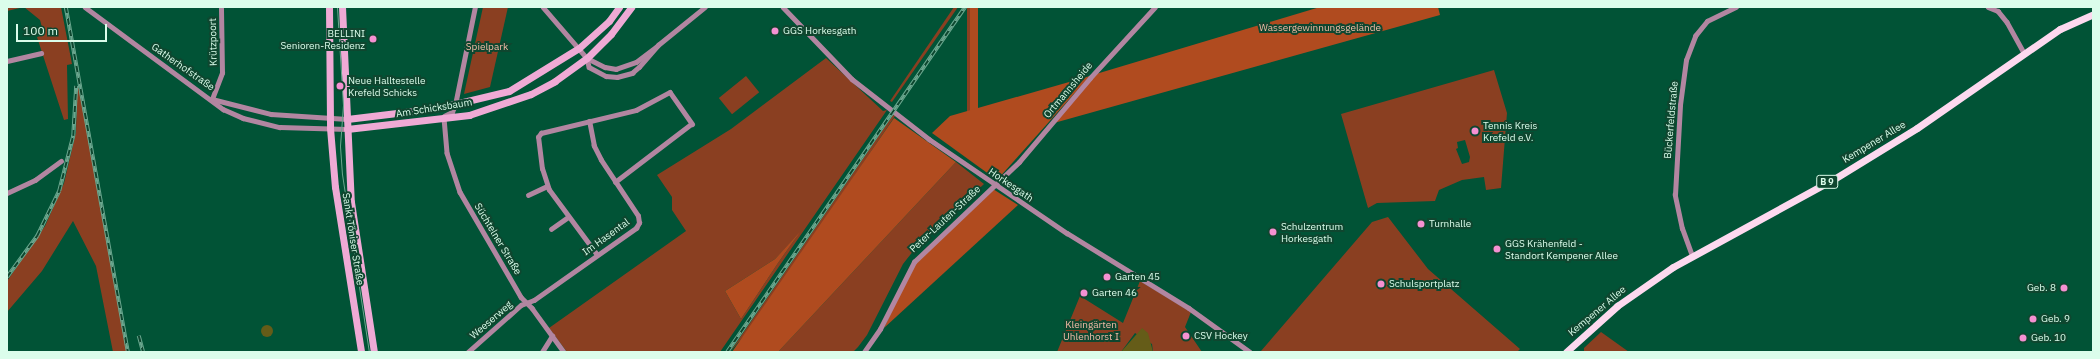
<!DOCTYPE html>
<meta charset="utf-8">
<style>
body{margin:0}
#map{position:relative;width:2100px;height:359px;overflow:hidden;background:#015336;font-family:"IBM Plex Sans",sans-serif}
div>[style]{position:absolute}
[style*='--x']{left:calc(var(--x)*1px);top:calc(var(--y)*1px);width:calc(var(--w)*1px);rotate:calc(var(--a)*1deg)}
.green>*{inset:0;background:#8a3f21;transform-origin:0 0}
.forest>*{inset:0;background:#b04b1f;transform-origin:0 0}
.water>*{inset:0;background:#655c18}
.round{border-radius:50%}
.street>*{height:4.5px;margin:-2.25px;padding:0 2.25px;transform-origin:2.25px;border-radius:2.25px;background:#b286a1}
.secondary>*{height:7px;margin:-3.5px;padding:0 3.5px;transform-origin:3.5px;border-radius:3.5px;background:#efaad5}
.primary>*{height:7px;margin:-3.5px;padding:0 3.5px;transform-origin:3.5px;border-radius:3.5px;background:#fdd9ef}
.tram>*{height:1px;margin:-0.5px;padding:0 0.5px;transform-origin:0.5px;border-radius:0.5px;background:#6ca78f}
.rail>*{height:3.5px;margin-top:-1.75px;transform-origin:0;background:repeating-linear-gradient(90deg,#0f462f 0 6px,#6ca78f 0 12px);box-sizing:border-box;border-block:1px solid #6ca78f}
.dots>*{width:11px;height:11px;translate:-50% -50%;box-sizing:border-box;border:2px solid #0f462f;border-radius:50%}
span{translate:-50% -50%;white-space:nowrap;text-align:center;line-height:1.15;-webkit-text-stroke:4px #0f462f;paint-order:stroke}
.shield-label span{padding:1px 3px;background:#0f462f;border:1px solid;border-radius:3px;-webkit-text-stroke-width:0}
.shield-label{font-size:9px;color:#dbfdeb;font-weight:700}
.park-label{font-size:10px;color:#f2bba7}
.poi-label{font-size:10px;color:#dbfdeb}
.left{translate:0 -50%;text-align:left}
.right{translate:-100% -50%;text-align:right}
.street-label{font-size:10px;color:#dbfdeb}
.frame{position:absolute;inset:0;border:8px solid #dbfdeb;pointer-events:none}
.scale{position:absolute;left:16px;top:24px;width:91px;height:18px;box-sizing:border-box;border:2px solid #dbfdeb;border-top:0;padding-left:5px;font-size:12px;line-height:14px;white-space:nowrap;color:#dbfdeb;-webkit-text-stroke:3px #0f462f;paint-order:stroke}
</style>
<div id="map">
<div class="green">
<i style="clip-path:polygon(7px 7px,61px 7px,72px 64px,67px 65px,68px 119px,64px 120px,37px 37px,44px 35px,40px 20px,24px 7px,7px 11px)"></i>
<i style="clip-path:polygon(483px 7px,508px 7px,490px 87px,464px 94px)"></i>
<i style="clip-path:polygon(954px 7px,958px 7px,892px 102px,890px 101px)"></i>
<i style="left:967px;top:7px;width:3px;height:121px"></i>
<i style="clip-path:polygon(evenodd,826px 58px,883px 111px,887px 110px,720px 352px,567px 352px,549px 328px,686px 231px,672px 210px,672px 197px,657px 175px,731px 129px,826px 58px,797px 236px,778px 263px,741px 319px,725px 291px,775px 259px,797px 236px)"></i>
<i style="clip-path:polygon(evenodd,1494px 70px,1507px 113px,1501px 188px,1486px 190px,1484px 177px,1462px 180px,1439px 190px,1435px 201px,1377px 203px,1368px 208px,1341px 114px,1494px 70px,1465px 140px,1470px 157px,1469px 162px,1462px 164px,1456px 149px,1458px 148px,1457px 142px,1465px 140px)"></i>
<i style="left:746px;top:76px;width:21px;height:35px;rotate:51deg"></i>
<i style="clip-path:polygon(77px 88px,79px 88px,127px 352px,113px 352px,96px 266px,73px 221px,42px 271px,7px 312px,7px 281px,45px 226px,64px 183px,76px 132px)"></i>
<i style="clip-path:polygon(893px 115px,895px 116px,786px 277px,748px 331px,730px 352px)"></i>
<i style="clip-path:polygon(956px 162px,984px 184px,914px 250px,903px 264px,867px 335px,858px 347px,853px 352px,778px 352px)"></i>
<i style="clip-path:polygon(1388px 217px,1428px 269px,1520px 349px,1517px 352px,1261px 351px,1372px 222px)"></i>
<i style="clip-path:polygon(1140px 281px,1191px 312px,1185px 327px,1202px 352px,1153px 352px,1152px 344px,1135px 333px,1121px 352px,1057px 352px,1080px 296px,1123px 323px)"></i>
<i style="clip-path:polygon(1601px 332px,1629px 352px,1584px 352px,1584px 348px)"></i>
</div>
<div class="forest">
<i style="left:970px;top:7px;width:8px;height:121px"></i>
<i style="clip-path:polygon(1320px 7px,1438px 7px,1440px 15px,1054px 123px,1096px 74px)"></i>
<i style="clip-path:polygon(1090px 76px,997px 180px,932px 133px,950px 116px)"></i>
<i style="clip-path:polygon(894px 118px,956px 162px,778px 352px,732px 352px)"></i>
<i style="clip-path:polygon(993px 189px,1018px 205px,884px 328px,909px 273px,926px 251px)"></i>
<i style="clip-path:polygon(800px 232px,778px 263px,741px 319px,725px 291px,775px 259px)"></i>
</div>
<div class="water">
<i class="round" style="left:261px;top:325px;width:12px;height:12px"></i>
<i style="clip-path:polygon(1142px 328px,1148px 333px,1153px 352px,1121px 352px)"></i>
</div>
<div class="street">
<i style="--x:85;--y:7;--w:172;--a:36.5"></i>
<i style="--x:223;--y:109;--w:22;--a:24"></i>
<i style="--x:243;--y:118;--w:38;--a:14"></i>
<i style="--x:280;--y:127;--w:67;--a:1.7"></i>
<i style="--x:543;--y:7;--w:67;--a:49.2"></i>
<i style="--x:587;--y:58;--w:9;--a:77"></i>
<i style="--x:589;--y:67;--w:19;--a:28"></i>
<i style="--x:606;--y:76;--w:11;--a:5"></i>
<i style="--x:617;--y:77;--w:16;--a:-15"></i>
<i style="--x:632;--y:73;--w:9;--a:-41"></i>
<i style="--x:639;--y:67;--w:29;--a:-49"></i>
<i style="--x:658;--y:45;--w:60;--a:-39"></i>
<i style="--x:783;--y:7;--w:100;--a:46.2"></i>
<i style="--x:852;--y:79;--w:98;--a:37.9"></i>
<i style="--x:929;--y:139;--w:167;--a:34.3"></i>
<i style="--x:1067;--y:233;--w:143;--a:31.6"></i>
<i style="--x:1189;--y:308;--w:75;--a:35.8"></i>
<i style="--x:1988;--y:7;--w:11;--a:22"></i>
<i style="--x:1998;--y:11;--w:14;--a:51"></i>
<i style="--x:2007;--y:22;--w:35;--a:61"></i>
<i style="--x:587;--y:58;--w:20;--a:27"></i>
<i style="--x:605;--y:67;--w:11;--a:10"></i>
<i style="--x:616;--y:69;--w:21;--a:-19"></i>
<i style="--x:636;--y:62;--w:26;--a:-37"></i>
<i style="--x:7;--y:61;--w:35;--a:-13"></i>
<i style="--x:212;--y:99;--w:61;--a:14.3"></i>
<i style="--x:271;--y:114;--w:76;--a:3.8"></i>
<i style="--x:212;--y:99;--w:28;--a:-69"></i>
<i style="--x:222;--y:73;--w:66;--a:-90.9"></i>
<i style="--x:444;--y:116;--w:9;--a:-27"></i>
<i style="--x:452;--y:112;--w:8;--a:-67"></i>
<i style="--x:455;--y:105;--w:100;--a:-78.5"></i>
<i style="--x:444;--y:118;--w:35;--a:85"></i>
<i style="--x:447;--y:153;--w:41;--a:71.6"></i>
<i style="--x:460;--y:192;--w:121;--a:59.8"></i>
<i style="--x:521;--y:297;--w:16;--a:45"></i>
<i style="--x:532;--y:308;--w:54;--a:54"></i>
<i style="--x:7;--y:193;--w:31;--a:-25"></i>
<i style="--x:35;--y:180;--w:32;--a:-36"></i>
<i style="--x:528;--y:195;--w:21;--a:-25"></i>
<i style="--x:551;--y:229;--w:21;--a:-35"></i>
<i style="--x:597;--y:255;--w:81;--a:-126.4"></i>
<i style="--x:549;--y:190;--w:22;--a:-108"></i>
<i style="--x:542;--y:169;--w:32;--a:-97"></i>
<i style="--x:538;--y:137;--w:5;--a:-53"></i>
<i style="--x:541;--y:133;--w:98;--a:-13.6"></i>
<i style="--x:636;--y:110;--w:38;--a:-28"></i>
<i style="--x:670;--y:92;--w:39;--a:55"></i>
<i style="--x:692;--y:124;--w:96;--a:142.7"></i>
<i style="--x:1692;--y:256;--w:29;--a:-110"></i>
<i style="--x:1682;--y:229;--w:35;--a:-102"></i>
<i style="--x:1675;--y:195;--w:90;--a:-86.8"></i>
<i style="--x:1680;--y:105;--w:45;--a:-82.4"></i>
<i style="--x:1686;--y:60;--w:26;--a:-69"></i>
<i style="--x:1695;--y:36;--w:19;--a:-51"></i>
<i style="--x:1707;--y:21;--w:32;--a:-26"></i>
<i style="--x:468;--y:352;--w:71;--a:-41.6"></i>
<i style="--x:521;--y:305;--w:14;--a:-21"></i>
<i style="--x:534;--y:300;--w:125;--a:-35.2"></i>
<i style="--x:636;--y:228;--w:6;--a:-59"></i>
<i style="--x:639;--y:223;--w:7;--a:-98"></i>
<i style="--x:638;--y:216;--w:67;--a:-123.5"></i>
<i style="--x:601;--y:160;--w:16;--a:-117"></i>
<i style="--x:594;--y:146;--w:25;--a:-101"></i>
<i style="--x:542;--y:352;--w:19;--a:-58"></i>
<i style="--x:864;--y:352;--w:28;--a:-55"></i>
<i style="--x:880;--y:329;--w:75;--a:-63.1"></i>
<i style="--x:914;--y:262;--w:145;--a:-43.6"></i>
<i style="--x:1019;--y:162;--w:110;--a:-49.8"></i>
<i style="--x:1090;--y:78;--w:96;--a:-47.5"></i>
</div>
<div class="secondary">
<i style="--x:329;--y:7;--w:121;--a:89.5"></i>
<i style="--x:330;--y:128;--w:59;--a:85.2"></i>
<i style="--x:335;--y:187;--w:167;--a:81"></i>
<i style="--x:342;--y:7;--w:195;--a:87.4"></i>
<i style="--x:351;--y:202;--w:152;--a:81.3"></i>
<i style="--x:347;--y:119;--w:92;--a:-6.9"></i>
<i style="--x:438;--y:108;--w:73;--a:-13.5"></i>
<i style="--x:509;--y:91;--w:82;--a:-31.6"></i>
<i style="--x:579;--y:48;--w:40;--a:-42"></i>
<i style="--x:609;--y:21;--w:17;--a:-54"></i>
<i style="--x:347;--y:129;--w:123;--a:-6.5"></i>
<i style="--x:469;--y:115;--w:65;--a:-18.7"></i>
<i style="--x:531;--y:94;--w:27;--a:-28"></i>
<i style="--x:555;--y:81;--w:39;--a:-36"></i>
<i style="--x:587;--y:58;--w:34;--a:-45"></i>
<i style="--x:611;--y:34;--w:34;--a:-53"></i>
</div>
<div class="primary">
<i style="--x:1566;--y:352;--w:69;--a:-42"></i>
<i style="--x:1617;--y:306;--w:68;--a:-34.9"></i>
<i style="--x:1673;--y:267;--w:183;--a:-28.7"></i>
<i style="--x:1834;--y:179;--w:97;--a:-31.6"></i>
<i style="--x:1917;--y:128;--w:174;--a:-34.7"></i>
<i style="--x:2060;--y:29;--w:36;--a:-24"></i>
</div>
<div class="tram">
<i style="--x:337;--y:7;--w:98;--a:86.5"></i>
<i style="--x:343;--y:105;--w:41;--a:94.2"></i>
<i style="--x:340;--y:146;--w:28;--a:86"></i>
<i style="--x:342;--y:174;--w:180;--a:81.4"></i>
</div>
<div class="rail">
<i style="--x:66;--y:7;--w:351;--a:79.8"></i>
<i style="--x:7;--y:277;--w:51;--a:-53.8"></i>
<i style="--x:37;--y:236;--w:50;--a:-63.9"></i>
<i style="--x:59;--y:191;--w:57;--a:-75.7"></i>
<i style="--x:73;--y:136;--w:50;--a:-86.6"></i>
<i style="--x:139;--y:336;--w:16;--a:75"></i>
<i style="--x:727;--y:352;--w:419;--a:-55.4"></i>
</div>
<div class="dots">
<i style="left:775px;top:31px;background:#f591d2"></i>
<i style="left:373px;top:39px;background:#f591d2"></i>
<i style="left:340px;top:86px;background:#f591d2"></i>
<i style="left:1475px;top:131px;background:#f591d2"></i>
<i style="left:1421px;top:224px;background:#f591d2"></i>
<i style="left:1273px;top:232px;background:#f591d2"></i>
<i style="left:1497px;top:249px;background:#f591d2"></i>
<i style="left:1107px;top:277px;background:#f591d2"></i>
<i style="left:1381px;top:284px;background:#f591d2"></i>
<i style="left:2064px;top:288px;background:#f591d2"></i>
<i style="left:1084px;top:293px;background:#f591d2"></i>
<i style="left:2033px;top:319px;background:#f591d2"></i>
<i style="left:1186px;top:336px;background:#f591d2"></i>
<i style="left:2023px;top:338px;background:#f591d2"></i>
</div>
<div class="shield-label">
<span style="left:1827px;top:182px">B 9</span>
</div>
<div class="park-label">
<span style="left:1320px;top:28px">Wassergewinnungsgelände</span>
<span style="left:487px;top:47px">Spielpark</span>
<span style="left:1091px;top:330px">Kleingärten<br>Uhlenhorst I</span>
</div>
<div class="poi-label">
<span class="left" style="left:783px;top:31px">GGS Horkesgath</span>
<span class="right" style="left:365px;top:39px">BELLINI<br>Senioren-Residenz</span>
<span class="left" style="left:348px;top:86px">Neue Halltestelle<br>Krefeld Schicks</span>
<span class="left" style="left:1483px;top:131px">Tennis Kreis<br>Krefeld e.V.</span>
<span class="left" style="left:1429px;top:224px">Turnhalle</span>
<span class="left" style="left:1281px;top:232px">Schulzentrum<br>Horkesgath</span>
<span class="left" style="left:1505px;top:249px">GGS Krähenfeld -<br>Standort Kempener Allee</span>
<span class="left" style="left:1115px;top:277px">Garten 45</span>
<span class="left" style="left:1389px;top:284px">Schulsportplatz</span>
<span class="right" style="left:2056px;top:288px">Geb. 8</span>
<span class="left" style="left:1092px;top:293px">Garten 46</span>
<span class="left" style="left:2041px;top:319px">Geb. 9</span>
<span class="left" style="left:1194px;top:336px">CSV Hockey</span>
<span class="left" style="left:2031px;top:338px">Geb. 10</span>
</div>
<div class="street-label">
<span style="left:213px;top:42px;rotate:-91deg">Krützpoort</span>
<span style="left:183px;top:67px;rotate:35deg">Gatherhofstraße</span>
<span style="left:1068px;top:90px;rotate:-50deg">Ortmannsheide</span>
<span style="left:434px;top:108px;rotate:-9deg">Am Schicksbaum</span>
<span style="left:1671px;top:120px;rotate:-85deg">Bückerfeldstraße</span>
<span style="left:1874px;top:142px;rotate:-31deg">Kempener Allee</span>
<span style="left:1011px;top:185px;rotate:34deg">Horkesgath</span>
<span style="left:945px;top:219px;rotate:-43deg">Peter-Lauten-Straße</span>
<span style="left:606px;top:237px;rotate:-36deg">Im Hasental</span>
<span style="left:353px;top:239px;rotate:81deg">Sankt Töniser Straße</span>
<span style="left:498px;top:239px;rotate:59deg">Süchtelner Straße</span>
<span style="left:1597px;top:311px;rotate:-40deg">Kempener Allee</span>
<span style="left:491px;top:320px;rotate:-41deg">Weeserweg</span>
</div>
<div class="frame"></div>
<div class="scale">100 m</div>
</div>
